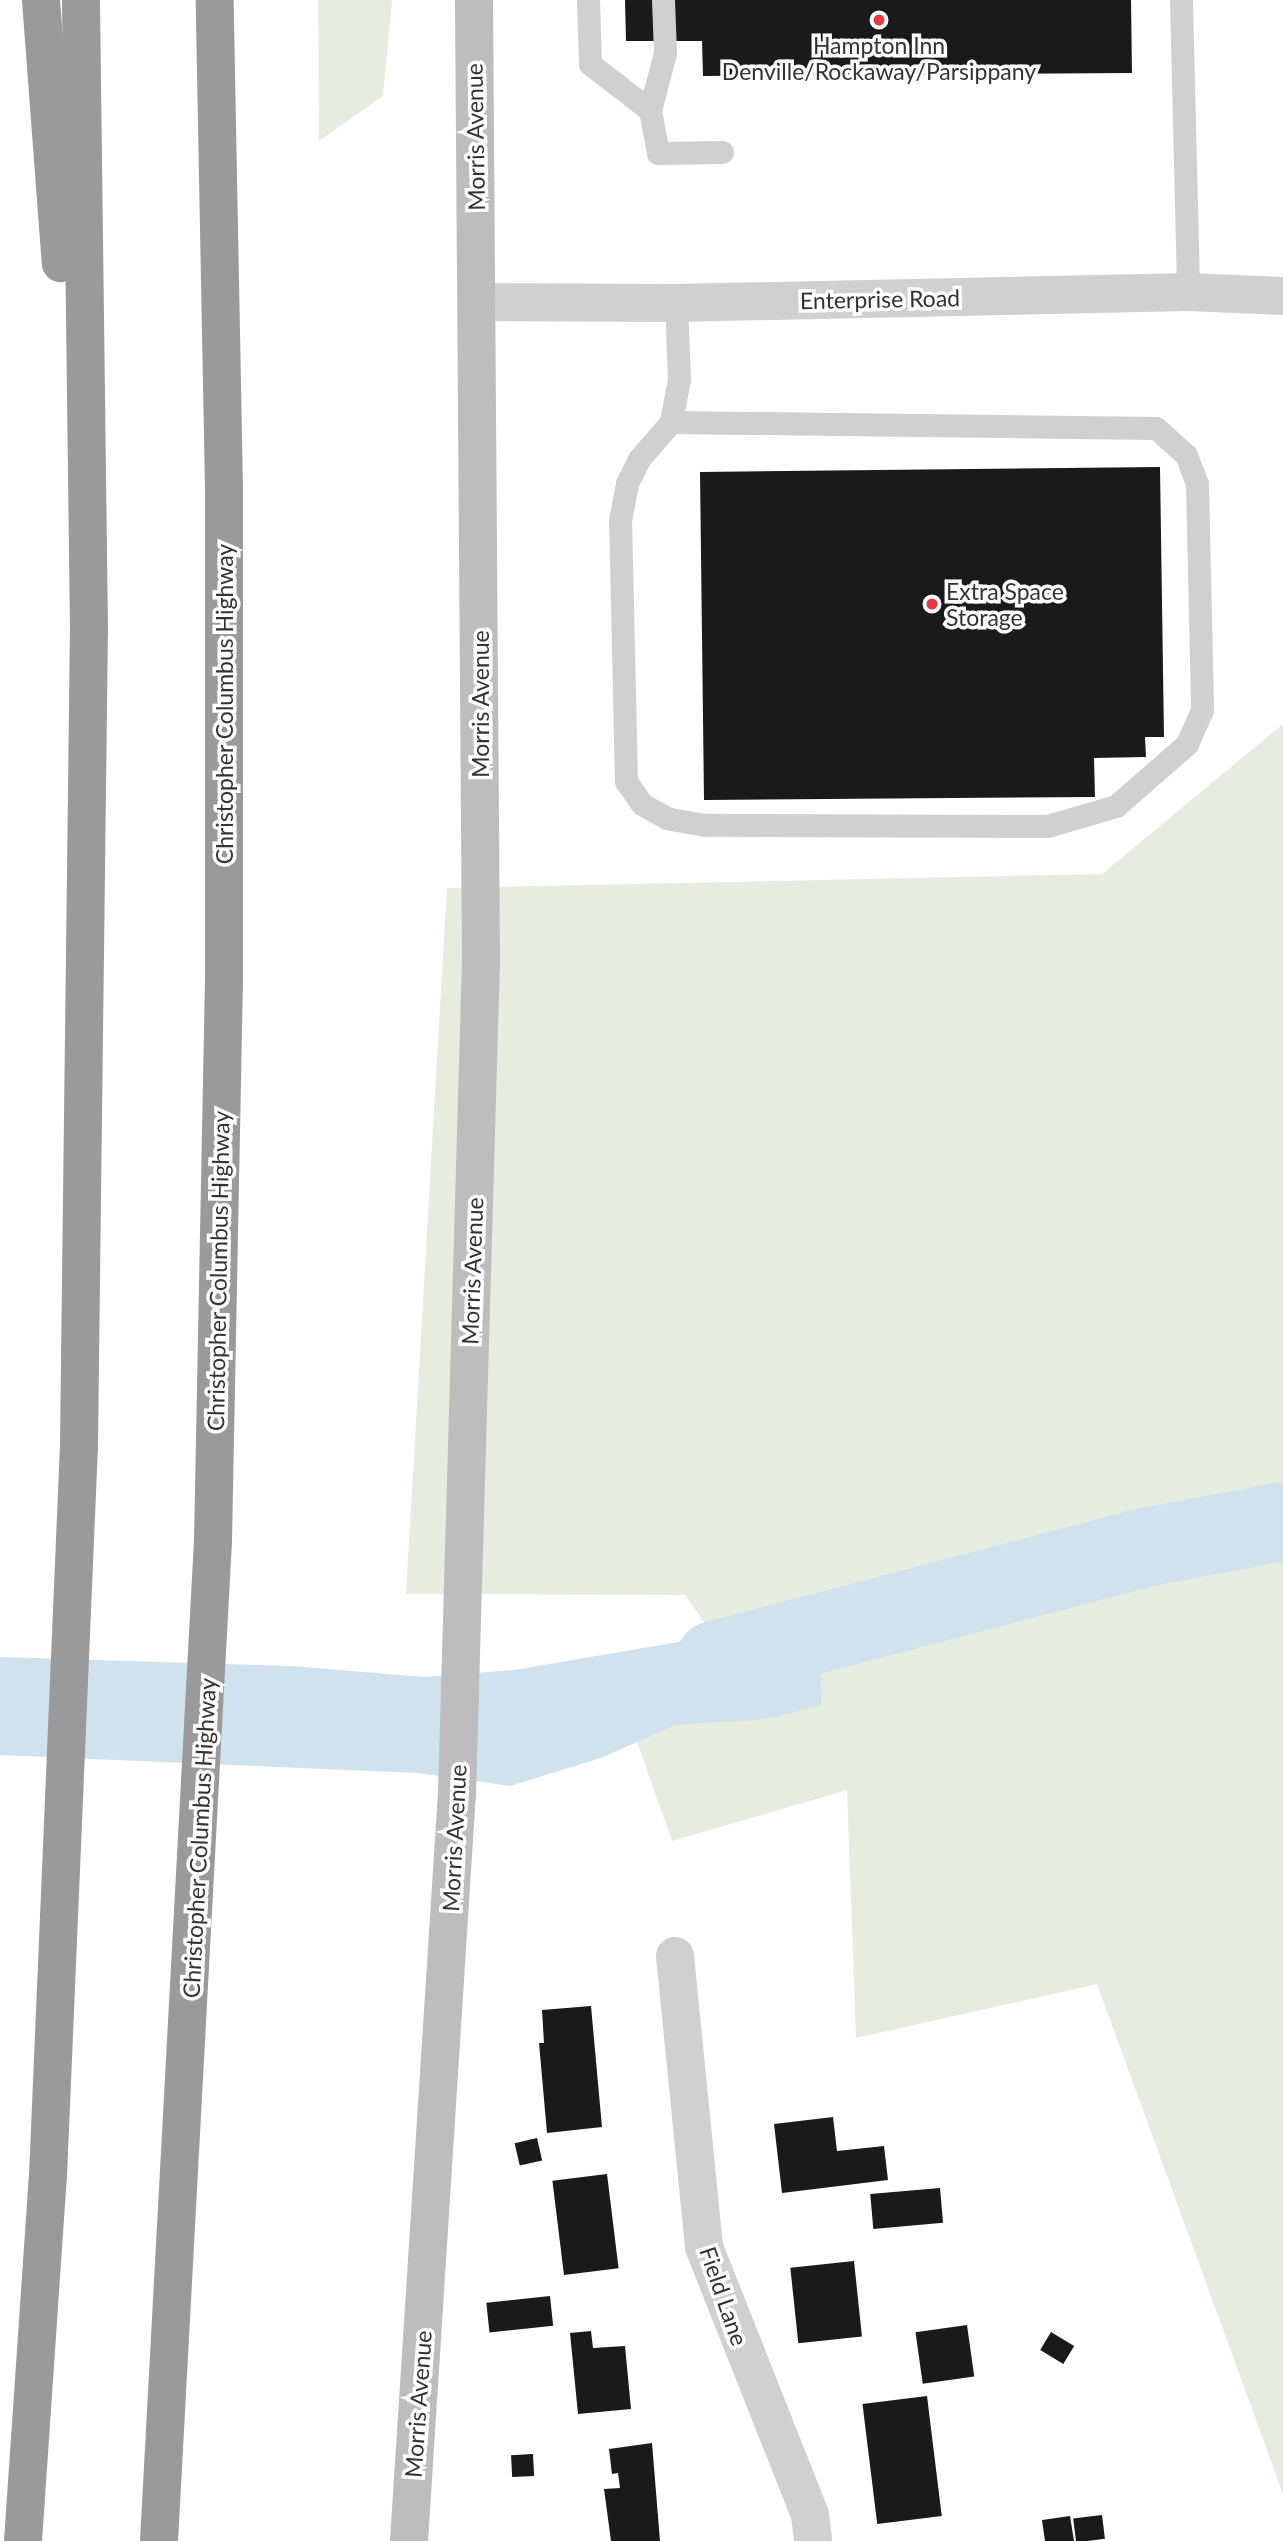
<!DOCTYPE html>
<style>
body{margin:0}
#map{position:relative;width:1283px;height:2541px;overflow:hidden;background:#fff;font-family:Lato,sans-serif}
div>[style]{position:absolute}
[style*='--x']{left:calc(var(--x)*1px);top:calc(var(--y)*1px);width:calc(var(--w)*1px);rotate:calc(var(--a)*1deg)}
.green>*{inset:0;background:#e6ecdf}
.water>*{inset:0;background:#cfe2ee}
.river>*{height:79px;margin:-39.5px;padding:0 39.5px;transform-origin:39.5px;border-radius:39.5px;background:#cfe2ee}
.building>*{inset:0;background:#1a1a1a;transform-origin:0 0}
.lane>*{height:23px;margin:-11.5px;padding:0 11.5px;transform-origin:11.5px;border-radius:11.5px;background:#d0d0d0}
.street>*{height:38px;margin:-19px;padding:0 19px;transform-origin:19px;border-radius:19px;background:#d0d0d0}
.secondary>*{height:38px;margin:-19px;padding:0 19px;transform-origin:19px;border-radius:19px;background:#bdbdbd}
.highway>*{height:38px;margin:-19px;padding:0 19px;transform-origin:19px;border-radius:19px;background:#9a9a9a}
.dots>*{width:19px;height:19px;translate:-50% -50%;box-sizing:border-box;border:4px solid #fff;border-radius:50%}
span{translate:-50% -50%;white-space:nowrap;text-align:center;line-height:1.15;-webkit-text-stroke:7px #fff;paint-order:stroke}
.poi-label{font-size:23px;color:#333}
.left{translate:0 -50%;text-align:left}
.street-label{font-size:23px;color:#333}
</style>
<div id="map">
<div class="green">
<i style="clip-path:polygon(318px 0,392px 0,383px 96px,319px 141px)"></i>
<i style="clip-path:polygon(1283px 724px,1283px 2494px,1097px 1984px,856px 2038px,847px 1790px,672px 1841px,630px 1722px,745px 1680px,685px 1595px,406px 1594px,447px 888px,1102px 874px)"></i>
</div>
<div class="water">
<i style="clip-path:polygon(820px 1618px,821px 1705px,767px 1719px,675px 1725px,601px 1758px,510px 1786px,418px 1773px,0 1755px,0 1657px,291px 1666px,425px 1677px,514px 1670px)"></i>
</div>
<div class="river">
<i style="--x:714;--y:1660;--w:450;--a:-14.7"></i>
<i style="--x:1149;--y:1546;--w:136;--a:-10.6"></i>
</div>
<div class="building">
<i style="clip-path:polygon(625px 0,1131px 0,1132px 73px,703px 76px,702px 41px,626px 41px)"></i>
<i style="clip-path:polygon(1160px 467px,1164px 737px,1145px 737px,1146px 757px,1094px 758px,1095px 797px,704px 800px,700px 472px)"></i>
<i style="clip-path:polygon(591px 2006px,602px 2127px,547px 2133px,539px 2043px,544px 2043px,542px 2010px)"></i>
<i style="clip-path:polygon(833px 2117px,837px 2151px,884px 2146px,888px 2180px,782px 2193px,774px 2124px)"></i>
<i style="left:537px;top:2138px;width:23px;height:23px;rotate:77deg"></i>
<i style="left:607px;top:2174px;width:95px;height:55px;rotate:83deg"></i>
<i style="left:940px;top:2188px;width:35px;height:70px;rotate:85deg"></i>
<i style="left:854px;top:2261px;width:76px;height:64px;rotate:84deg"></i>
<i style="left:550px;top:2296px;width:30px;height:64px;rotate:84deg"></i>
<i style="left:967px;top:2325px;width:52px;height:52px;rotate:82deg"></i>
<i style="clip-path:polygon(591px 2331px,593px 2348px,625px 2346px,631px 2409px,578px 2414px,570px 2333px)"></i>
<i style="left:1051px;top:2332px;width:27px;height:21px;rotate:31deg"></i>
<i style="left:927px;top:2396px;width:121px;height:65px;rotate:83deg"></i>
<i style="clip-path:polygon(652px 2443px,660px 2541px,611px 2541px,604px 2489px,620px 2488px,618px 2473px,612px 2474px,609px 2449px)"></i>
<i style="left:533px;top:2454px;width:22px;height:22px;rotate:87deg"></i>
<i style="left:1102px;top:2515px;width:24px;height:29px;rotate:83deg"></i>
<i style="clip-path:polygon(1070px 2516px,1074px 2541px,1045px 2541px,1042px 2520px)"></i>
</div>
<div class="lane">
<i style="--x:588;--y:0;--w:64;--a:88.2"></i>
<i style="--x:590;--y:64;--w:76;--a:37.5"></i>
<i style="--x:663;--y:0;--w:53;--a:87.8"></i>
<i style="--x:665;--y:53;--w:59;--a:104.7"></i>
<i style="--x:650;--y:110;--w:44;--a:79.5"></i>
<i style="--x:658;--y:153;--w:64;--a:-0.9"></i>
<i style="--x:1181;--y:0;--w:292;--a:88.6"></i>
<i style="--x:671;--y:422;--w:485;--a:0.7"></i>
<i style="--x:1156;--y:428;--w:40;--a:42"></i>
<i style="--x:1186;--y:455;--w:31;--a:69"></i>
<i style="--x:1197;--y:484;--w:226;--a:88.7"></i>
<i style="--x:1202;--y:710;--w:37;--a:114"></i>
<i style="--x:1187;--y:744;--w:94;--a:138.9"></i>
<i style="--x:1116;--y:806;--w:72;--a:163.8"></i>
<i style="--x:1047;--y:826;--w:342;--a:-179.8"></i>
<i style="--x:705;--y:825;--w:39;--a:-170"></i>
<i style="--x:667;--y:818;--w:29;--a:-151"></i>
<i style="--x:642;--y:804;--w:28;--a:-125"></i>
<i style="--x:626;--y:781;--w:261;--a:-91.3"></i>
<i style="--x:620;--y:520;--w:38;--a:-79"></i>
<i style="--x:627;--y:483;--w:27;--a:-63"></i>
<i style="--x:639;--y:459;--w:49;--a:-49.1"></i>
<i style="--x:671;--y:422;--w:44;--a:-79.5"></i>
<i style="--x:679;--y:379;--w:76;--a:-92.3"></i>
</div>
<div class="street">
<i style="--x:477;--y:302;--w:199;--a:0.3"></i>
<i style="--x:676;--y:303;--w:512;--a:-1.23"></i>
<i style="--x:1188;--y:292;--w:95;--a:2.4"></i>
<i style="--x:675;--y:1956;--w:292;--a:84.3"></i>
<i style="--x:704;--y:2247;--w:288;--a:68.4"></i>
<i style="--x:810;--y:2515;--w:26;--a:83"></i>
</div>
<div class="secondary">
<i style="--x:409;--y:2541;--w:750;--a:-86.33"></i>
<i style="--x:457;--y:1793;--w:834;--a:-88.35"></i>
<i style="--x:481;--y:959;--w:959;--a:-90.42"></i>
</div>
<div class="highway">
<i style="--x:41;--y:0;--w:264;--a:85.7"></i>
<i style="--x:23;--y:2541;--w:366;--a:-86.1"></i>
<i style="--x:48;--y:2176;--w:733;--a:-87.57"></i>
<i style="--x:79;--y:1444;--w:813;--a:-89.3"></i>
<i style="--x:89;--y:631;--w:631;--a:-90.73"></i>
<i style="--x:159;--y:2541;--w:1001;--a:-86.91"></i>
<i style="--x:213;--y:1541;--w:562;--a:-88.88"></i>
<i style="--x:224;--y:979;--w:490;--a:-90"></i>
<i style="--x:224;--y:489;--w:489;--a:-91.1"></i>
</div>
<div class="dots">
<i style="left:879px;top:20px;background:#e63946"></i>
<i style="left:932px;top:604px;background:#e63946"></i>
</div>
<div class="poi-label">
<span style="left:879px;top:58px">Hampton Inn<br>Denville/Rockaway/Parsippany</span>
<span class="left" style="left:946px;top:604px">Extra Space<br>Storage</span>
</div>
<div class="street-label">
<span style="left:475px;top:137px;rotate:-91deg">Morris Avenue</span>
<span style="left:880px;top:299px;rotate:-1deg">Enterprise Road</span>
<span style="left:224px;top:704px;rotate:-90deg">Christopher Columbus Highway</span>
<span style="left:480px;top:704px;rotate:-90deg">Morris Avenue</span>
<span style="left:218px;top:1271px;rotate:-89deg">Christopher Columbus Highway</span>
<span style="left:472px;top:1271px;rotate:-88deg">Morris Avenue</span>
<span style="left:199px;top:1838px;rotate:-87deg">Christopher Columbus Highway</span>
<span style="left:454px;top:1838px;rotate:-87deg">Morris Avenue</span>
<span style="left:724px;top:2296px;rotate:71deg">Field Lane</span>
<span style="left:418px;top:2404px;rotate:-86deg">Morris Avenue</span>
</div>
</div>
